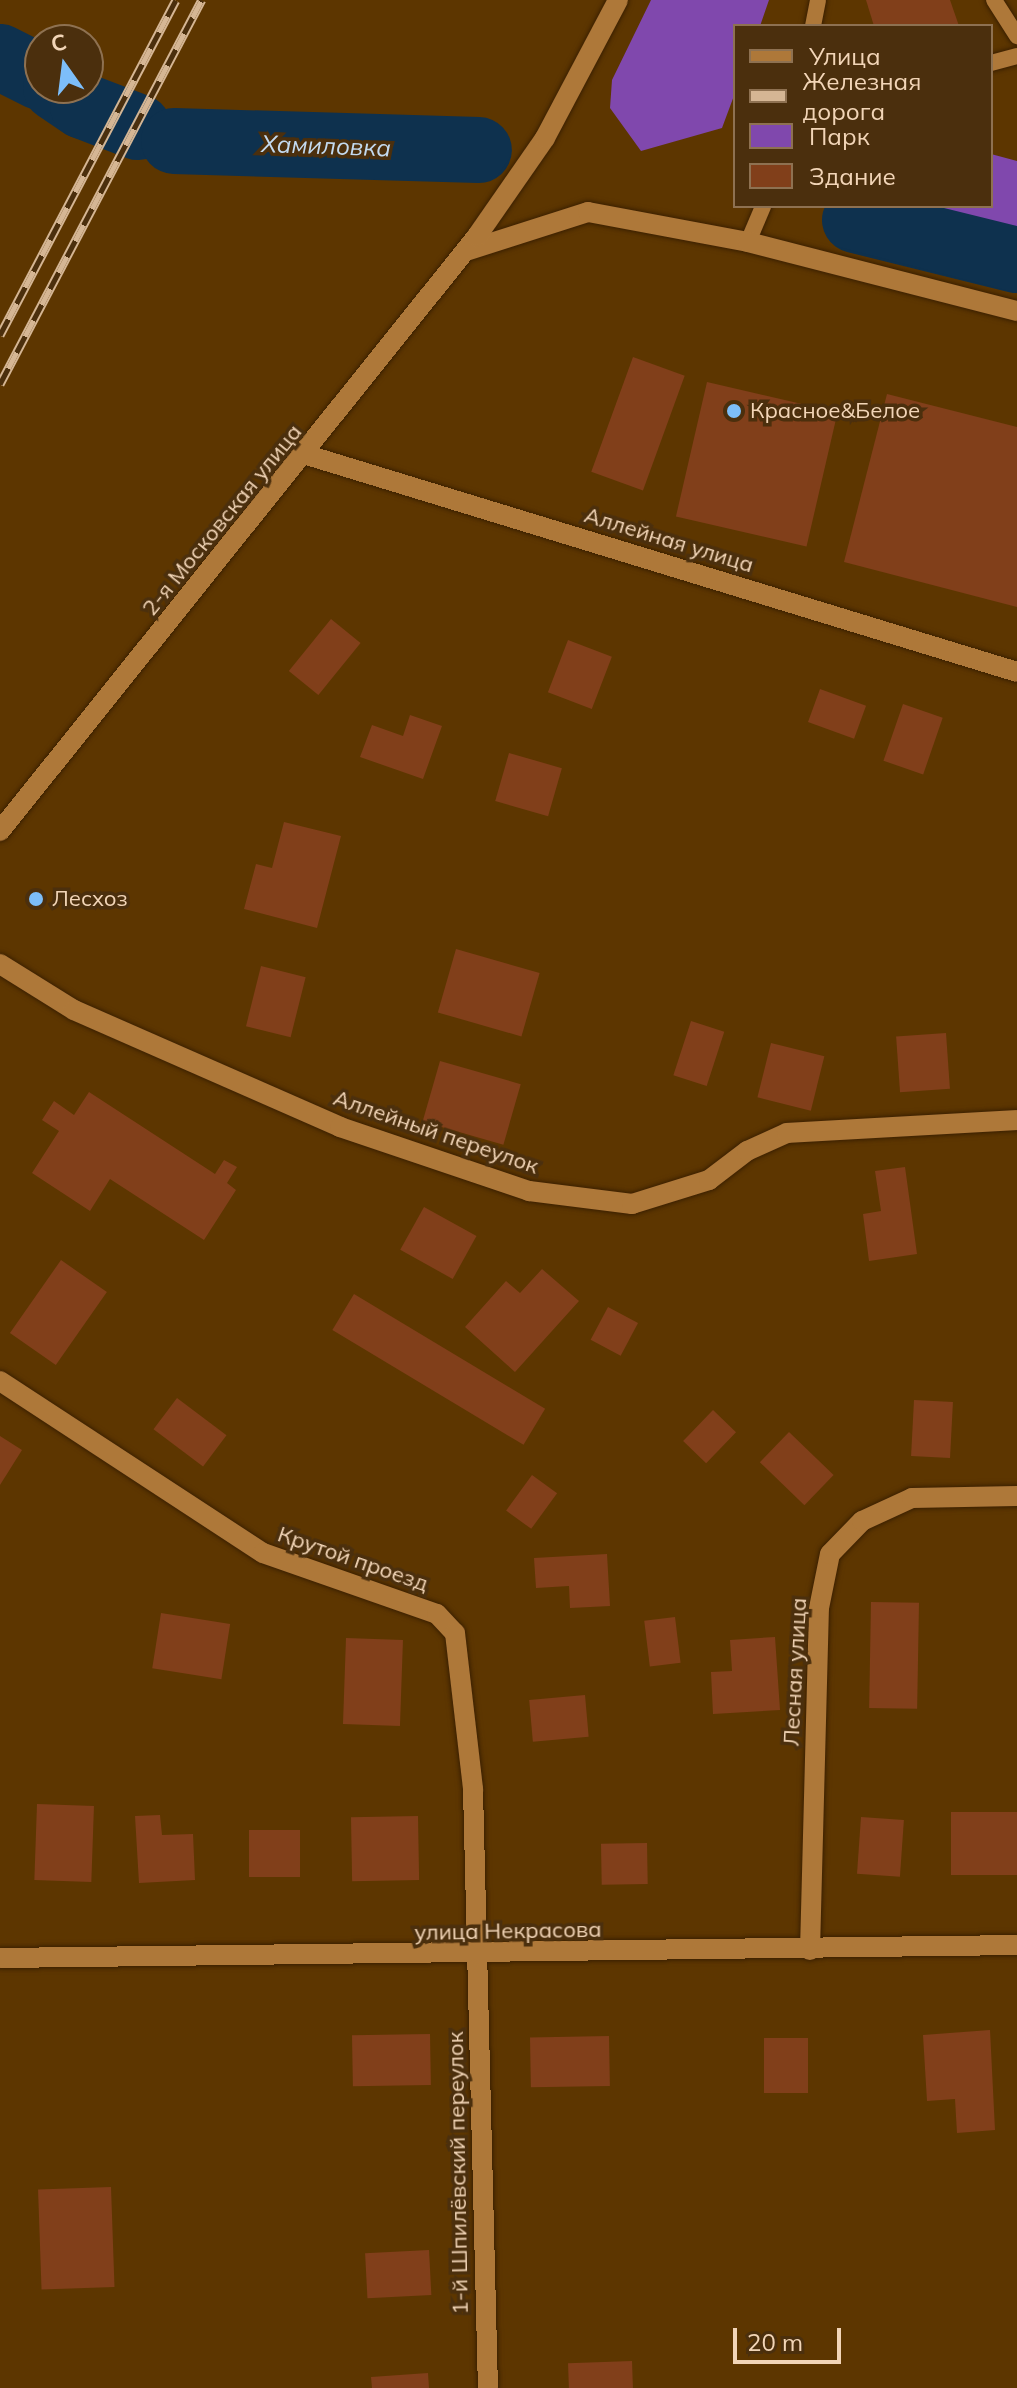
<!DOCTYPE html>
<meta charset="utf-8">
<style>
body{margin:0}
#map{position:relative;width:1017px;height:2388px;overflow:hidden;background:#5d3600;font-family:Mulish,sans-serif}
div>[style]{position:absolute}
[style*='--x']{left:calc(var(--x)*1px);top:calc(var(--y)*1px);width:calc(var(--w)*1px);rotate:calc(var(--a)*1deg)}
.green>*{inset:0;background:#8048ad}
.river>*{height:66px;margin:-33px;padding:0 33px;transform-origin:33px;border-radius:33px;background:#0e314e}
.building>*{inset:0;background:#813f1a;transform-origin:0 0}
.roads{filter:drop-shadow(0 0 2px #3b2000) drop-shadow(0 0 2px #3b2000)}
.lane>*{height:16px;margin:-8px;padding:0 8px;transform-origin:8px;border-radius:8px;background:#ae7839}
.street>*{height:20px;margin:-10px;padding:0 10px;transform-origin:10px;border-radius:10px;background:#ae7839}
.secondary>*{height:20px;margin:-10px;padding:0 10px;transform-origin:10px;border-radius:10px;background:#ae7839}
.rail>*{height:9px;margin-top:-4.5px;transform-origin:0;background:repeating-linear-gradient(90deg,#4b2f0d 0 18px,#d5b694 0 36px);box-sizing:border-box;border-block:2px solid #d5b694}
.dots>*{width:22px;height:22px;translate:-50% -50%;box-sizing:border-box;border:4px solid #4b2f0d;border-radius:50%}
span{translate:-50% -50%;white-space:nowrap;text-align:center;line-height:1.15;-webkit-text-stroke:7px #4b2f0d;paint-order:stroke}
.poi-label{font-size:22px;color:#f2d5b7}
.left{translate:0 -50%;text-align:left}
.street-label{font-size:22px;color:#f2d5b7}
.water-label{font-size:24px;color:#c3daf0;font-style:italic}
.legend{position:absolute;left:733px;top:24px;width:260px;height:184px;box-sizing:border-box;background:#4b2f0d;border:2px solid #8e7151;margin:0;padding:10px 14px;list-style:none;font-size:24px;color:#f2d5b7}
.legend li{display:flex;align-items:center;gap:16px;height:40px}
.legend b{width:40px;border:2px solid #8e7151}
.north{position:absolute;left:24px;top:24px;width:80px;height:80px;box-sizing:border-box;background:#4b2f0d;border:2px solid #8e7151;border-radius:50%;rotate:346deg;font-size:22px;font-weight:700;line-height:32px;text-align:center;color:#f2d5b7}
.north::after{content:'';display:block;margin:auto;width:28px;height:36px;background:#7dbef9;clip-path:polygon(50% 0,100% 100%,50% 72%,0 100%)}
.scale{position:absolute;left:733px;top:2328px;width:108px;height:36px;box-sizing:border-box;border:4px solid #f2d5b7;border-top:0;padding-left:10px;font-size:24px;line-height:28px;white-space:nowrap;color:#f2d5b7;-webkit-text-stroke:6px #4b2f0d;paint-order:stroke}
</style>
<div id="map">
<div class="green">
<i style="clip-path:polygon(651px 0,769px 0,760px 26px,735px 26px,735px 93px,722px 128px,641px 151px,610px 108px,612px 80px)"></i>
<i style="clip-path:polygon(991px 154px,1017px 161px,1017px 235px,902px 206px,991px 206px)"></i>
</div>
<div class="river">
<i style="--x:0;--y:57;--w:45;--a:26.6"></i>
<i style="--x:56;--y:88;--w:32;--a:34"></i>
<i style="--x:83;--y:106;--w:59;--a:20.9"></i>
<i style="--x:174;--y:141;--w:305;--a:1.7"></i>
<i style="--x:855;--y:220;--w:167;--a:13.9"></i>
</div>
<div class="building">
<i style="clip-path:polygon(866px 0,950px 0,959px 26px,874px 26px)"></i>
<i style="left:633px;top:357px;width:55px;height:122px;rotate:20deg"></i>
<i style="left:707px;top:382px;width:134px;height:138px;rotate:13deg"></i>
<i style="clip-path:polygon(887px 394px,1017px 427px,1017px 607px,844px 562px)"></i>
<i style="left:331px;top:619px;width:38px;height:67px;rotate:39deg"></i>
<i style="left:568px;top:640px;width:47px;height:56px;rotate:21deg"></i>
<i style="left:820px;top:689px;width:49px;height:35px;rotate:20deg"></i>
<i style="left:903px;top:704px;width:42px;height:60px;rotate:19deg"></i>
<i style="clip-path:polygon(410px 715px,442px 726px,423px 779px,360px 757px,372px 725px,403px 736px)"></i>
<i style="left:509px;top:753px;width:55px;height:50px;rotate:16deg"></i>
<i style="clip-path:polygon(284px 822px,341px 836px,317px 928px,244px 909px,256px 864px,272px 868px)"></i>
<i style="left:456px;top:949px;width:87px;height:66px;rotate:16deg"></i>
<i style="left:261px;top:966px;width:46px;height:62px;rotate:14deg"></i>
<i style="left:691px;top:1021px;width:35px;height:57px;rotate:18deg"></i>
<i style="left:946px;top:1033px;width:56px;height:50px;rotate:86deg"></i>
<i style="left:771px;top:1043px;width:55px;height:56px;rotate:14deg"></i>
<i style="left:440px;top:1061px;width:84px;height:63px;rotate:16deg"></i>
<i style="clip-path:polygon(89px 1092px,215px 1174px,224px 1160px,237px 1167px,227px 1183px,236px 1190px,204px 1240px,110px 1179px,90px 1211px,32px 1173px,59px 1131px,42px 1120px,54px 1101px,74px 1115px)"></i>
<i style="clip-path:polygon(905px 1167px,917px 1254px,869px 1261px,863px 1214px,881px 1211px,875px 1171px)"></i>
<i style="left:424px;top:1207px;width:60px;height:49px;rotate:29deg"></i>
<i style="left:61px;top:1260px;width:56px;height:89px;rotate:35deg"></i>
<i style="clip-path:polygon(542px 1269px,579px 1301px,515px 1372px,465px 1327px,506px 1281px,520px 1293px)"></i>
<i style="left:354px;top:1294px;width:223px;height:42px;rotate:31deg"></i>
<i style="left:608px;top:1307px;width:34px;height:37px;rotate:28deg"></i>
<i style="left:177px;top:1398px;width:62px;height:39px;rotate:37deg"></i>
<i style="left:914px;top:1400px;width:39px;height:56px;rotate:3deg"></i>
<i style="left:713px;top:1410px;width:32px;height:43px;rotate:44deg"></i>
<i style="left:789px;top:1432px;width:62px;height:42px;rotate:44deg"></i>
<i style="clip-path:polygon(0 1436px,22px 1450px,0 1485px)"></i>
<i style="left:532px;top:1475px;width:31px;height:44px;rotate:36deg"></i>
<i style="clip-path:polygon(607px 1554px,610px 1606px,570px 1608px,569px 1586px,536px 1588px,534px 1558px)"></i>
<i style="left:871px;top:1602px;width:48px;height:106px;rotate:1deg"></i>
<i style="left:161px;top:1613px;width:70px;height:56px;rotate:9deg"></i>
<i style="left:675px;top:1617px;width:46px;height:31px;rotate:83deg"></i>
<i style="clip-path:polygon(775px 1637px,780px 1710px,713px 1714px,711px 1672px,732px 1671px,730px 1640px)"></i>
<i style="left:346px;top:1638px;width:57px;height:86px;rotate:2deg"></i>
<i style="left:585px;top:1695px;width:42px;height:56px;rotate:85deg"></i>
<i style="left:37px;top:1804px;width:57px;height:76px;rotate:2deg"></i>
<i style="left:1017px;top:1812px;width:63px;height:66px;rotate:90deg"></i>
<i style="clip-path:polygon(160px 1815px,162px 1835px,193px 1834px,195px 1880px,139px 1883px,135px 1816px)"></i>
<i style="left:418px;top:1816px;width:64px;height:67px;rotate:89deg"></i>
<i style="left:861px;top:1817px;width:43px;height:57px;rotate:4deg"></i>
<i style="left:300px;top:1830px;width:47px;height:51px;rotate:90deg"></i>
<i style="left:647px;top:1843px;width:41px;height:46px;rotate:89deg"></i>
<i style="clip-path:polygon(990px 2030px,995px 2130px,957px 2133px,955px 2099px,927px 2101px,923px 2035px)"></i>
<i style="left:430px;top:2034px;width:51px;height:78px;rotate:89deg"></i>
<i style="left:609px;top:2036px;width:50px;height:79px;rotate:89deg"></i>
<i style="left:764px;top:2038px;width:44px;height:55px"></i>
<i style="left:111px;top:2187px;width:100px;height:73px;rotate:88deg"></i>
<i style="left:429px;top:2250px;width:45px;height:64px;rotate:87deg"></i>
<i style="left:632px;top:2361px;width:27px;height:64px;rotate:88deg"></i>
<i style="clip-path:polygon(428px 2373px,429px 2388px,372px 2388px,371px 2377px)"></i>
</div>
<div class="roads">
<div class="lane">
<i style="--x:994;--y:0;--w:43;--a:57.4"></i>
<i style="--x:813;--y:26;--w:26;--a:-79"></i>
<i style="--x:991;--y:63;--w:27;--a:-15"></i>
<i style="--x:748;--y:242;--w:39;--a:-67"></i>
</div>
<div class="street">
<i style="--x:307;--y:455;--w:742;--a:16.99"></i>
<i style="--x:0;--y:964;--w:87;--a:31.9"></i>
<i style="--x:74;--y:1010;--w:291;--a:23.7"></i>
<i style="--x:340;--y:1127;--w:200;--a:18.7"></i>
<i style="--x:529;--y:1191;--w:104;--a:7.2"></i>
<i style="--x:632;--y:1204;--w:81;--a:-17.3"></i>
<i style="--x:709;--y:1180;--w:48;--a:-37.3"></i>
<i style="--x:747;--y:1151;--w:44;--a:-24.2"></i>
<i style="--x:787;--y:1133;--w:230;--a:-3.2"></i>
<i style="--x:0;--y:1381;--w:314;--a:33.2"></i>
<i style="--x:263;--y:1553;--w:184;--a:19.3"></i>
<i style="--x:437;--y:1614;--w:26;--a:47"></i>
<i style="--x:455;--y:1633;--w:157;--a:83.4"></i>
<i style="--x:473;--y:1789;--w:599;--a:88.57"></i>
<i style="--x:810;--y:1950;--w:342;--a:-88.5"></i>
<i style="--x:819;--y:1608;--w:55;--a:-78.5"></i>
<i style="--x:830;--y:1554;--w:46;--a:-45.9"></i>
<i style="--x:862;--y:1521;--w:55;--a:-24.7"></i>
<i style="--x:912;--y:1498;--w:105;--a:-1.1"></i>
<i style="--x:0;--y:1958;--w:1017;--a:-0.73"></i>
</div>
<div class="secondary">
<i style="--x:466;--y:251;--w:128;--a:-17.7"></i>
<i style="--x:588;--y:212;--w:163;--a:10.6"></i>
<i style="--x:748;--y:242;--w:278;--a:14.4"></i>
<i style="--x:0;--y:831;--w:763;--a:-51.28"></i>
<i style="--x:477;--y:236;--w:119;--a:-55.2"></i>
<i style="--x:545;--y:138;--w:156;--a:-62.1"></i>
</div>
</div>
<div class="rail">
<i style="--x:0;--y:335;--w:378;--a:-62.3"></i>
<i style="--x:0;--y:384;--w:434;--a:-62.3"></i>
</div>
<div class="dots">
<i style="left:734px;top:411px;background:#7dbef9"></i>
<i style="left:36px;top:899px;background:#7dbef9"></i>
</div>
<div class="poi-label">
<span class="left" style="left:750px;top:411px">Красное&amp;Белое</span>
<span class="left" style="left:52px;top:899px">Лесхоз</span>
</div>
<div class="street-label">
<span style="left:222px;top:520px;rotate:-51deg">2-я Московская улица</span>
<span style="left:669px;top:540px;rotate:17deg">Аллейная улица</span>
<span style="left:436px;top:1132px;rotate:19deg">Аллейный переулок</span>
<span style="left:353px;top:1559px;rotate:19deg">Крутой проезд</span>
<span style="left:795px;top:1672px;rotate:-87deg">Лесная улица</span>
<span style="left:508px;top:1931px;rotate:-1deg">улица Некрасова</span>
<span style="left:458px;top:2173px;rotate:-91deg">1-й Шпилёвский переулок</span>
</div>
<div class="water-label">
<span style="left:326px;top:146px;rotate:2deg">Хамиловка</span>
</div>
<ul class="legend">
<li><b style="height:10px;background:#ae7839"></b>Улица</li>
<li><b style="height:10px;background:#d5b694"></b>Железная дорога</li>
<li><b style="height:22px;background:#8048ad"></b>Парк</li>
<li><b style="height:22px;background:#813f1a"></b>Здание</li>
</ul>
<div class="north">С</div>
<div class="scale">20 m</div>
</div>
